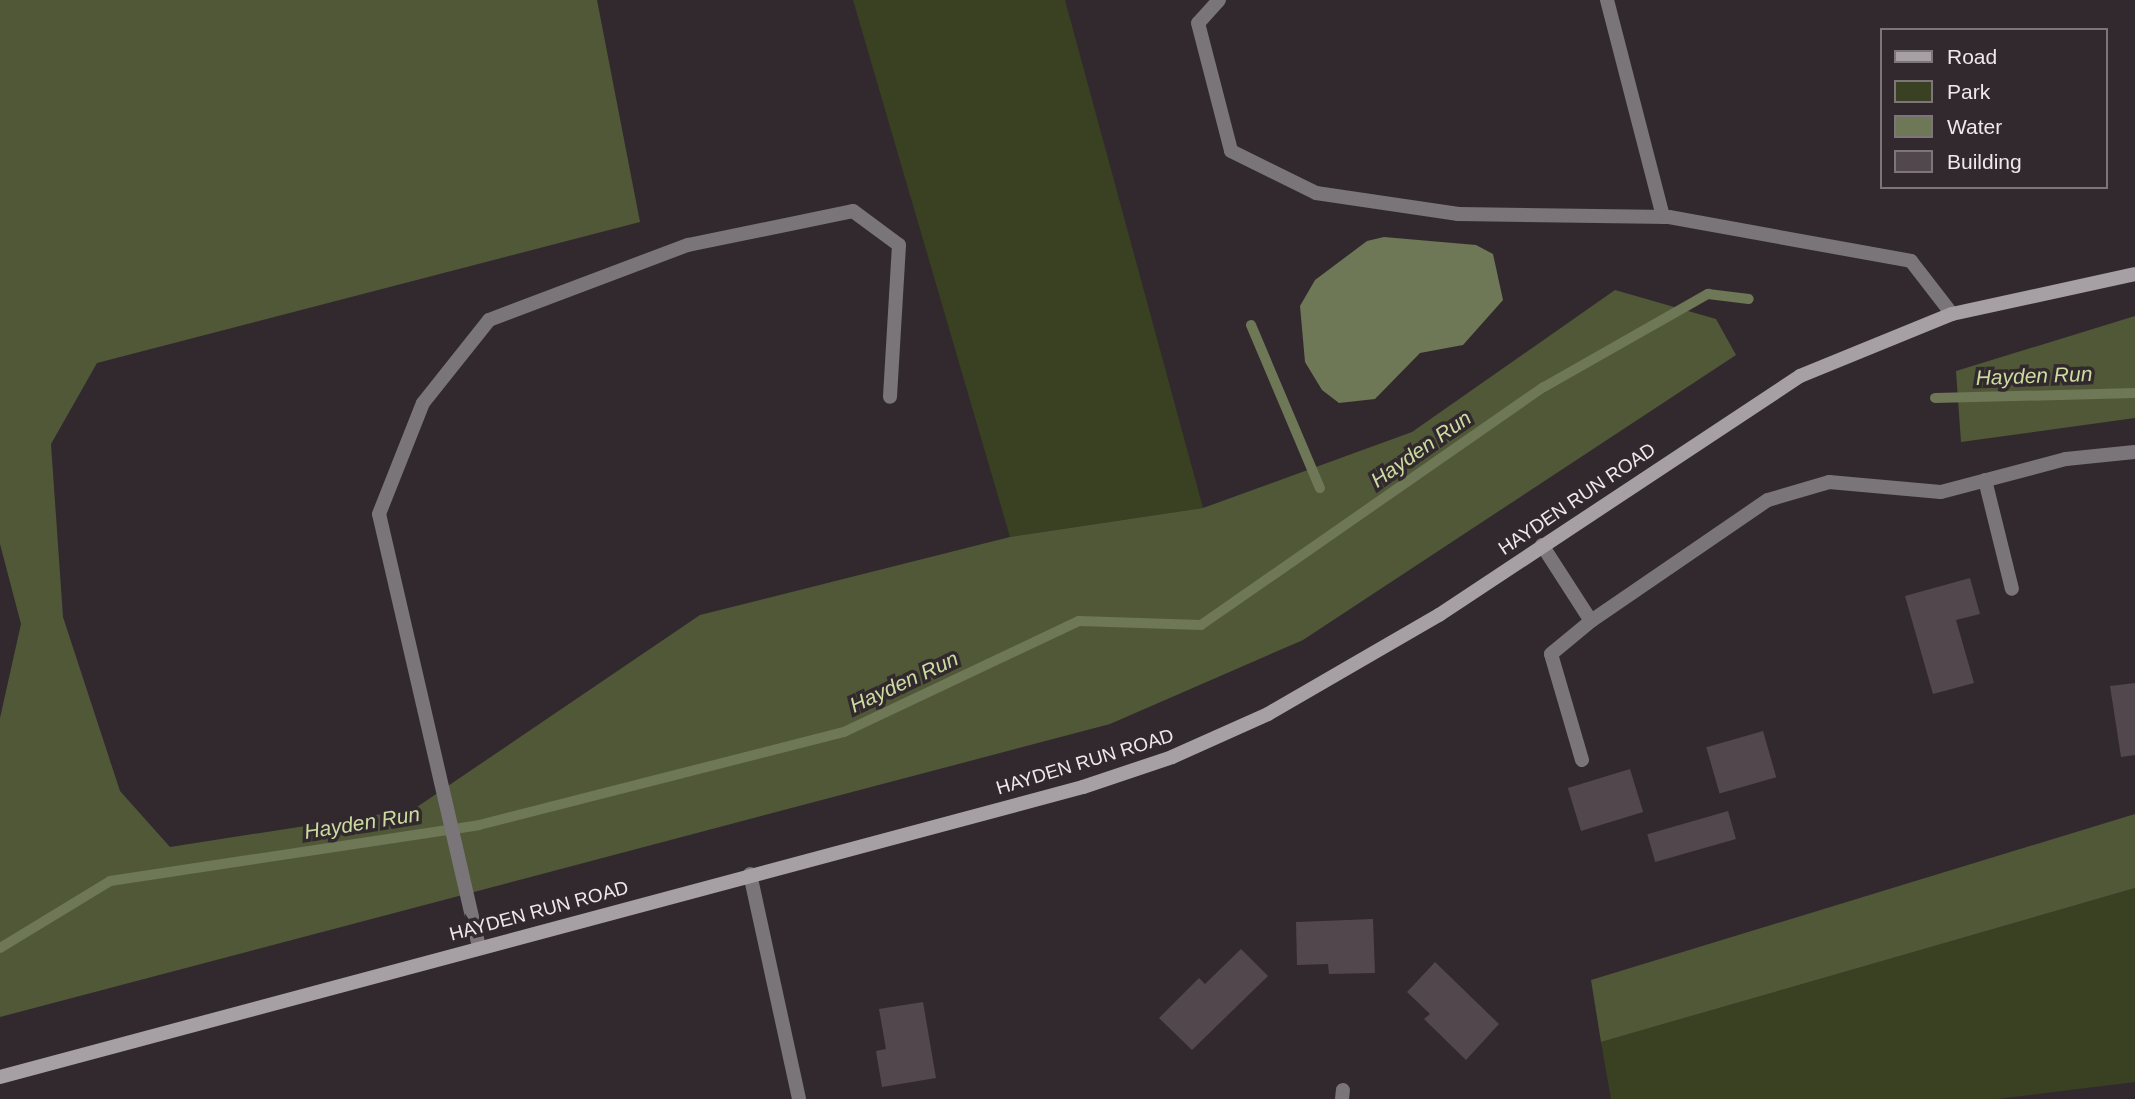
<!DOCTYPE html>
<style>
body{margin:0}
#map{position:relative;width:2135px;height:1099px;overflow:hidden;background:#32292e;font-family:Arial,sans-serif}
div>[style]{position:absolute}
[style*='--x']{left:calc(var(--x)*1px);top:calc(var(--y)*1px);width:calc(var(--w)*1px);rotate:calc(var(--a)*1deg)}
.green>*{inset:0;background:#394122}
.forest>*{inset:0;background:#505838}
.water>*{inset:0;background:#6e7756}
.stream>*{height:10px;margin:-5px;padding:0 5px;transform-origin:5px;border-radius:5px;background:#6e7756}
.building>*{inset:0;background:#51474d;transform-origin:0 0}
.lane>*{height:14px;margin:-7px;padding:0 7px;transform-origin:7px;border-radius:7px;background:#7a7578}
.street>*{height:14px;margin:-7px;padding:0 7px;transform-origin:7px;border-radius:7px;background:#7a7578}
.secondary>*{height:14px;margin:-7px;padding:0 7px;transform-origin:7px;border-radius:7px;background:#a69fa3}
span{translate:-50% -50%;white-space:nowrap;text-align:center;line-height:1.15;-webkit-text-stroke:7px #32292e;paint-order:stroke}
.street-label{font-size:19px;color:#eee7eb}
.water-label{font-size:21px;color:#ccdba0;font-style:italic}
.legend{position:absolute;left:1880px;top:28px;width:228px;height:161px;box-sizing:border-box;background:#32292e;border:2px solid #7d757a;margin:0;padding:9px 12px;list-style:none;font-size:21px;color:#eee7eb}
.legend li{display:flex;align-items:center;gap:14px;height:35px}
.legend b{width:35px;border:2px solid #7d757a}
</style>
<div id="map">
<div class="green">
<i style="clip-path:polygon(853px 0,1065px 0,1203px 508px,1010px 537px)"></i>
<i style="clip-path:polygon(2135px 888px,2135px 1082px,1998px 1099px,1611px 1099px,1601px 1042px)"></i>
</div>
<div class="forest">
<i style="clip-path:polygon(0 0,597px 0,640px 222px,97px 363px,51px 444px,63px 617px,120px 791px,170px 847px,414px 809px,700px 615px,1010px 537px,1203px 508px,1412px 432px,1615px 290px,1716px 319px,1736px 355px,1303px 640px,1110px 724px,0 1017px,0 718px,21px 624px,0 544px)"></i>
<i style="clip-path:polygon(2135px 316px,2135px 418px,1961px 442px,1956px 371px)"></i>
<i style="clip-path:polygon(2135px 814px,2135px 888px,1601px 1042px,1591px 980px)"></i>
</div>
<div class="water">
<i style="clip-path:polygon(1384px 237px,1476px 245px,1493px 254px,1503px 300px,1463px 345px,1420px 353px,1375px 399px,1339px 403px,1322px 390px,1305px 362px,1300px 306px,1315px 280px,1367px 241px)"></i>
</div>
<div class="stream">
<i style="--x:1251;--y:325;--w:177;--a:67.1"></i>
<i style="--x:1935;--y:398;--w:200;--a:-1.4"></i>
<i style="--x:0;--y:948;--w:129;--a:-31.3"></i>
<i style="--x:110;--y:881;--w:373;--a:-8.6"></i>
<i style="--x:479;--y:825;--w:377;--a:-14.3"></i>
<i style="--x:844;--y:732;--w:260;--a:-25.3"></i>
<i style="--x:1079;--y:621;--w:122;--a:1.9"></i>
<i style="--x:1201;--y:625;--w:417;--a:-34.8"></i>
<i style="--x:1544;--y:387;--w:189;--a:-29.6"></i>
<i style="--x:1708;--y:294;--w:41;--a:7"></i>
</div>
<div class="building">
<i style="clip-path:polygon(1970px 578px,1980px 614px,1956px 620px,1974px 683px,1933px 694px,1905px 596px)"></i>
<i style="clip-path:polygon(2135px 683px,2135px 755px,2121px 757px,2110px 686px)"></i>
<i style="left:1763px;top:731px;width:48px;height:59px;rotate:74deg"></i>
<i style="left:1630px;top:769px;width:45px;height:65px;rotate:73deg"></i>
<i style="left:1728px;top:811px;width:29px;height:84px;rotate:74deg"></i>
<i style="clip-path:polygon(1373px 919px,1375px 973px,1329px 974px,1328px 964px,1297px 965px,1296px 922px)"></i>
<i style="clip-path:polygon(1241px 949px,1268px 976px,1192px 1050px,1159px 1018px,1199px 978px,1205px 984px)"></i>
<i style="clip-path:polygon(1435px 962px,1499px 1024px,1466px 1060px,1424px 1019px,1430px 1014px,1407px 992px)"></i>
<i style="clip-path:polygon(923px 1002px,936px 1078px,882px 1087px,876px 1051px,886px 1049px,879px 1009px)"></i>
</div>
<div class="lane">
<i style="--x:1219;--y:0;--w:31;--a:132"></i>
<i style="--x:1198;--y:23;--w:132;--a:75.5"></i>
<i style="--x:1231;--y:151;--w:95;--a:26.3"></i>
<i style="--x:1316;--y:193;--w:144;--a:8.4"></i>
<i style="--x:1458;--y:214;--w:211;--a:0.8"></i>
<i style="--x:1669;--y:217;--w:246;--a:10.3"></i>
<i style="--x:1911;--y:261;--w:67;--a:52.3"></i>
<i style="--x:1607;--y:0;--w:224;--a:75.5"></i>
<i style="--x:1985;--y:480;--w:112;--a:76.1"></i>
<i style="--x:1542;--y:545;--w:90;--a:57.2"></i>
<i style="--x:1591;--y:621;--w:214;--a:-34.4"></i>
<i style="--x:1768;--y:500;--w:64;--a:-16.4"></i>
<i style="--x:1829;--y:482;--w:112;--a:5.1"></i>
<i style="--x:1941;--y:492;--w:129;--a:-14.8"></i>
<i style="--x:2066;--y:459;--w:69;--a:-5.8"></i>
<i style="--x:1582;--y:760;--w:110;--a:-106.3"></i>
<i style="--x:1551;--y:654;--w:52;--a:-39.5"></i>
<i style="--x:479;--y:947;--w:444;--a:-103"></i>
<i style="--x:379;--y:514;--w:119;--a:-68.4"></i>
<i style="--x:423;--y:403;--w:106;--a:-51.5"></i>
<i style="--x:489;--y:320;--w:213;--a:-20.7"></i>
<i style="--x:688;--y:245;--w:168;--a:-11.6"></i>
<i style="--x:853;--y:211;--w:57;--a:36.5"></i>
<i style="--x:899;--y:245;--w:152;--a:93.4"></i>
</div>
<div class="street">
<i style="--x:750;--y:874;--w:230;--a:77.7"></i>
<i style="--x:1342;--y:1099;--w:9;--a:-84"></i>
</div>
<div class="secondary">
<i style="--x:0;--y:1077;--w:1121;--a:-14.99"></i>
<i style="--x:1083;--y:787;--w:94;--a:-18.6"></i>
<i style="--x:1172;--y:757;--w:105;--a:-24.1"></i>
<i style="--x:1268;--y:714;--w:198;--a:-30.1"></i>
<i style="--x:1439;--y:615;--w:433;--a:-33.5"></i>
<i style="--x:1800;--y:376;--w:164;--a:-22.2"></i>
<i style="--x:1952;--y:314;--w:187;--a:-12.3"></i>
</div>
<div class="street-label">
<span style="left:1577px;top:499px;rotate:-34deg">HAYDEN RUN ROAD</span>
<span style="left:1085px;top:762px;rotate:-17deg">HAYDEN RUN ROAD</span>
<span style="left:539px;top:911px;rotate:-15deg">HAYDEN RUN ROAD</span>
</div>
<div class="water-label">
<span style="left:2034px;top:376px;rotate:-2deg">Hayden Run</span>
<span style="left:1421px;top:449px;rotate:-35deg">Hayden Run</span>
<span style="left:904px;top:682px;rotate:-25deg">Hayden Run</span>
<span style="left:362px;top:823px;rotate:-9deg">Hayden Run</span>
</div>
<ul class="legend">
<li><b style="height:9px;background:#a69fa3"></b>Road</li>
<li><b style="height:19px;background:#394122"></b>Park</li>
<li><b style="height:19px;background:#6e7756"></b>Water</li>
<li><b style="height:19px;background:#51474d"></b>Building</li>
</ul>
</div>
